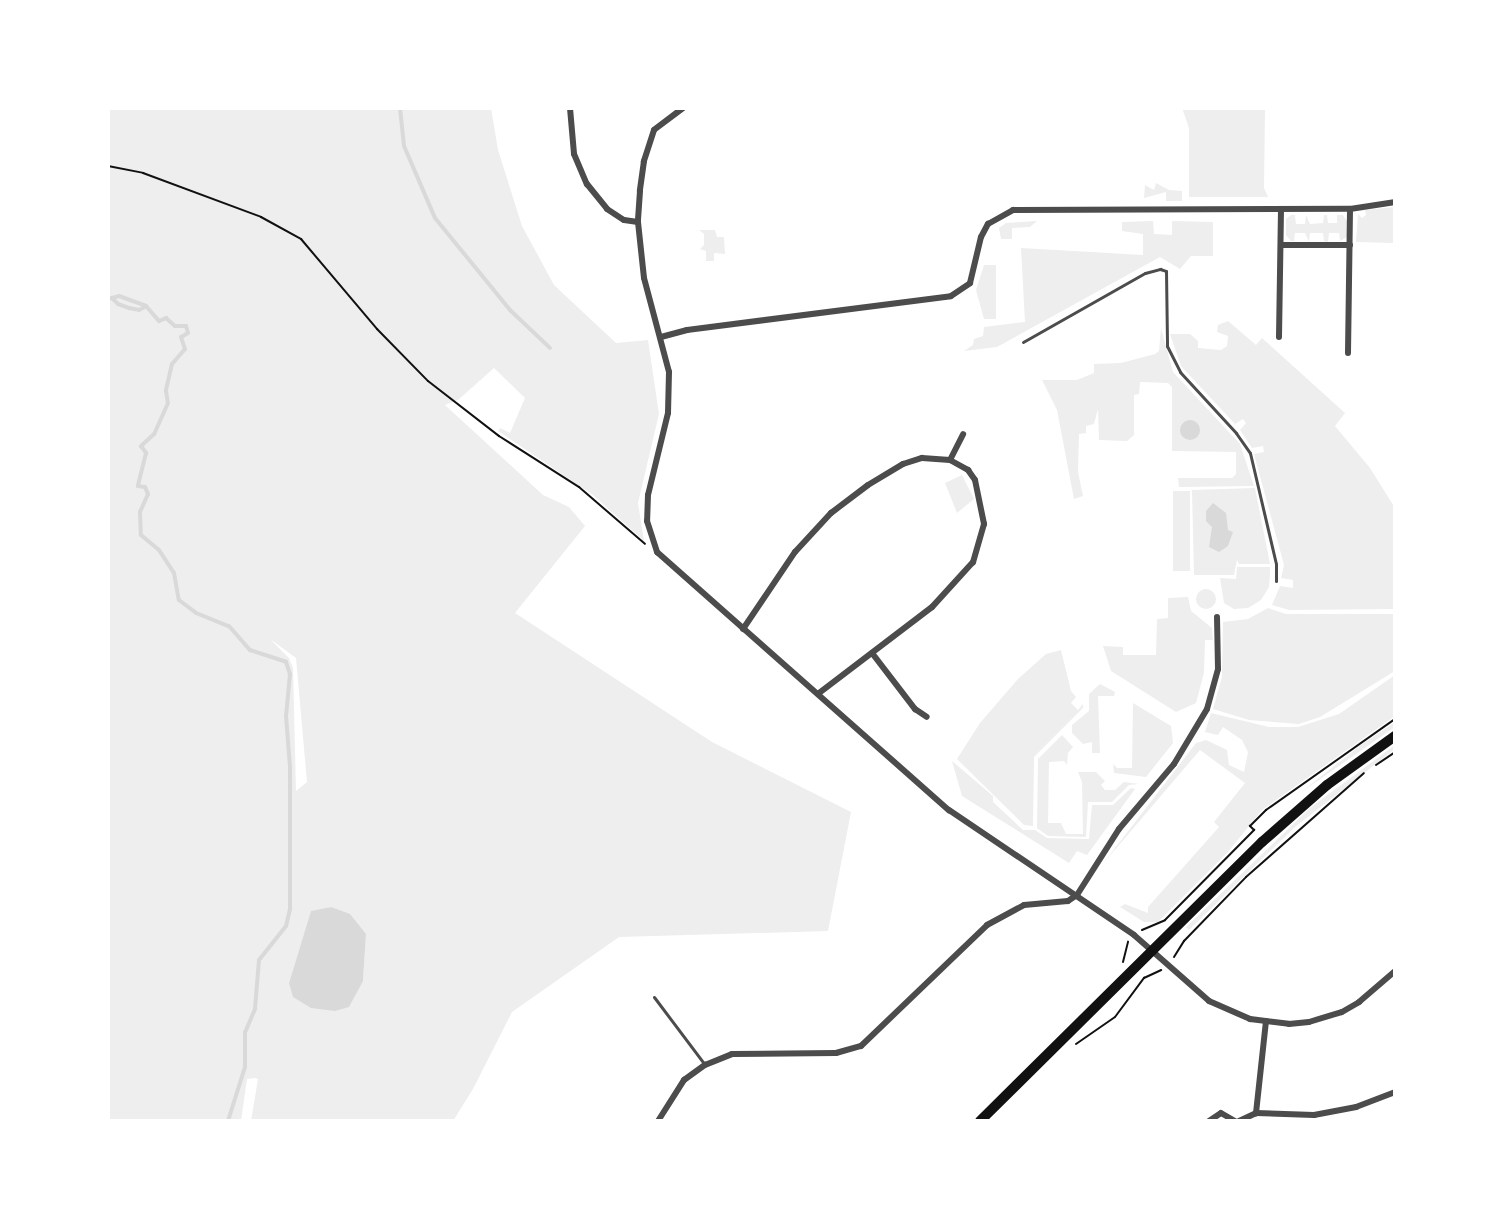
<!DOCTYPE html>
<style>
body{margin:0}
#map{position:relative;width:1503px;height:1229px;overflow:hidden;background:#fff;font-family:"Libre Baskerville",serif}
div>[style]{position:absolute}
[style*='--x']{left:calc(var(--x)*1px);top:calc(var(--y)*1px);width:calc(var(--w)*1px);rotate:calc(var(--a)*1deg)}
.green>*{inset:0;background:#eee;transform-origin:0 0}
.round{border-radius:50%}
.water>*{inset:0;background:#d9d9d9}
.stream>*{height:4px;margin:-2px;padding:0 2px;transform-origin:2px;border-radius:2px;background:#d9d9d9}
.path>*{height:2px;margin:-1px;padding:0 1px;transform-origin:1px;border-radius:1px;background:#111}
.service>*{height:3px;margin:-1.5px;padding:0 1.5px;transform-origin:1.5px;border-radius:1.5px;background:#4c4c4c}
.minor>*{height:6px;margin:-3px;padding:0 3px;transform-origin:3px;border-radius:3px;background:#4c4c4c}
.primary>*{height:10px;margin:-5px;padding:0 5px;transform-origin:5px;border-radius:5px;background:#111}
span{translate:-50% -50%;white-space:nowrap;text-align:center;line-height:1.15;-webkit-text-stroke:8px #fff;paint-order:stroke}
.frame{position:absolute;inset:0;border:110px solid #fff;pointer-events:none}
</style>
<div id="map">
<div class="green">
<i style="clip-path:polygon(evenodd,108px 108px,491px 108px,498px 150px,522px 226px,554px 285px,616px 343px,648px 340px,659px 414px,638px 503px,644px 541px,593px 495px,498px 431px,500px 428px,510px 433px,525px 398px,494px 368px,458px 400px,445px 405px,543px 495px,569px 507px,585px 526px,515px 613px,712px 742px,851px 812px,828px 931px,619px 937px,512px 1012px,473px 1089px,453px 1121px,251px 1121px,258px 1079px,255px 1078px,247px 1079px,241px 1121px,108px 1121px,108px 108px,270px 639px,296px 658px,307px 782px,296px 791px,293px 668px,289px 658px,270px 639px,108px 108px,331px 907px,366px 934px,363px 981px,289px 983px,311px 912px,331px 907px)"></i>
<i style="clip-path:polygon(1182px 108px,1265px 108px,1264px 188px,1268px 197px,1189px 197px,1189px 128px)"></i>
<i style="clip-path:polygon(1156px 183px,1169px 190px,1182px 191px,1182px 201px,1166px 201px,1166px 192px,1144px 198px,1145px 185px,1154px 190px)"></i>
<i style="clip-path:polygon(1395px 207px,1395px 243px,1356px 242px,1358px 214px,1362px 218px,1366px 215px,1365px 210px)"></i>
<i style="clip-path:polygon(1291px 215px,1295px 215px,1296px 224px,1305px 224px,1306px 215px,1310px 224px,1323px 223px,1324px 215px,1327px 215px,1328px 223px,1337px 223px,1337px 215px,1343px 215px,1347px 221px,1347px 237px,1340px 241px,1339px 233px,1329px 233px,1328px 242px,1324px 241px,1323px 233px,1310px 233px,1309px 242px,1305px 233px,1295px 233px,1294px 241px,1291px 241px,1286px 235px,1286px 219px)"></i>
<i style="clip-path:polygon(1037px 221px,1030px 227px,1012px 228px,1012px 239px,1001px 239px,999px 228px,1006px 223px)"></i>
<i style="clip-path:polygon(1153px 221px,1154px 234px,1172px 235px,1172px 221px,1213px 222px,1213px 256px,1191px 256px,1180px 269px,1160px 257px,997px 347px,964px 351px,973px 345px,974px 339px,983px 336px,984px 327px,1025px 322px,1021px 248px,1143px 255px,1143px 234px,1122px 231px,1122px 222px)"></i>
<i style="clip-path:polygon(699px 230px,715px 230px,717px 237px,724px 237px,725px 254px,714px 253px,714px 261px,706px 261px,706px 251px,700px 249px,704px 245px,704px 234px)"></i>
<i style="clip-path:polygon(984px 265px,996px 265px,996px 319px,984px 319px,976px 290px)"></i>
<i style="clip-path:polygon(1228px 321px,1256px 345px,1262px 338px,1345px 413px,1335px 426px,1370px 468px,1395px 508px,1395px 609px,1289px 610px,1272px 605px,1280px 586px,1293px 588px,1293px 580px,1281px 578px,1284px 565px,1254px 454px,1264px 452px,1263px 446px,1252px 448px,1240px 430px,1246px 423px,1243px 419px,1235px 424px,1181px 366px,1170px 334px,1190px 334px,1198px 341px,1198px 348px,1221px 350px,1227px 346px,1228px 336px,1217px 332px,1218px 325px)"></i>
<i style="clip-path:polygon(1161px 328px,1173px 372px,1240px 444px,1254px 486px,1179px 487px,1178px 478px,1232px 478px,1236px 474px,1236px 452px,1172px 451px,1172px 387px,1168px 383px,1140px 382px,1139px 394px,1134px 395px,1134px 435px,1127px 441px,1099px 440px,1098px 409px,1094px 424px,1086px 426px,1086px 433px,1079px 434px,1078px 472px,1083px 496px,1074px 499px,1057px 410px,1042px 380px,1077px 380px,1094px 373px,1094px 364px,1121px 363px,1155px 354px,1159px 351px)"></i>
<i style="clip-path:polygon(962px 475px,974px 499px,957px 513px,945px 483px)"></i>
<i style="clip-path:polygon(1255px 488px,1270px 564px,1239px 564px,1237px 560px,1234px 575px,1194px 575px,1192px 490px)"></i>
<i style="left:1173px;top:491px;width:17px;height:80px"></i>
<i style="clip-path:polygon(1237px 567px,1270px 567px,1270px 575px,1269px 587px,1261px 600px,1248px 608px,1234px 609px,1224px 603px,1220px 578px,1236px 579px)"></i>
<i class="round" style="left:1196px;top:589px;width:20px;height:20px"></i>
<i style="clip-path:polygon(1188px 597px,1191px 611px,1212px 628px,1213px 640px,1205px 640px,1204px 673px,1196px 703px,1176px 712px,1111px 671px,1103px 646px,1123px 647px,1123px 655px,1156px 655px,1157px 619px,1168px 618px,1168px 598px)"></i>
<i style="clip-path:polygon(1268px 608px,1286px 614px,1395px 614px,1395px 671px,1320px 717px,1299px 724px,1249px 720px,1213px 709px,1222px 677px,1223px 622px,1248px 619px)"></i>
<i style="clip-path:polygon(1061px 650px,1071px 691px,1076px 697px,1071px 703px,1078px 710px,1083px 704px,1083px 708px,1034px 757px,1033px 826px,1024px 825px,957px 759px,980px 723px,1018px 679px,1046px 654px)"></i>
<i style="clip-path:polygon(1395px 675px,1395px 716px,1262px 810px,1227px 853px,1158px 922px,1144px 922px,1120px 907px,1125px 904px,1148px 913px,1148px 907px,1219px 827px,1214px 822px,1245px 783px,1200px 750px,1102px 865px,1196px 743px,1206px 740px,1227px 750px,1229px 765px,1244px 772px,1248px 752px,1242px 740px,1223px 727px,1218px 735px,1205px 732px,1211px 713px,1269px 727px,1298px 727px,1339px 714px)"></i>
<i style="clip-path:polygon(1100px 684px,1115px 692px,1114px 696px,1098px 696px,1100px 753px,1092px 753px,1092px 742px,1083px 744px,1072px 733px,1072px 725px,1089px 711px,1089px 694px)"></i>
<i style="clip-path:polygon(1133px 703px,1171px 726px,1173px 743px,1146px 777px,1114px 773px,1113px 764px,1117px 768px,1132px 768px)"></i>
<i style="clip-path:polygon(1395px 722px,1395px 727px,1300px 793px,1361px 745px)"></i>
<i style="clip-path:polygon(1062px 735px,1073px 747px,1068px 753px,1067px 765px,1064px 761px,1049px 762px,1048px 823px,1061px 823px,1066px 834px,1083px 834px,1082px 782px,1078px 772px,1096px 772px,1105px 781px,1101px 785px,1105px 790px,1115px 790px,1124px 782px,1139px 784px,1129px 785px,1112px 802px,1088px 802px,1086px 837px,1048px 836px,1037px 828px,1038px 759px)"></i>
<i style="clip-path:polygon(1395px 745px,1395px 749px,1295px 827px,1189px 930px,1186px 927px,1310px 808px)"></i>
<i style="clip-path:polygon(952px 761px,993px 796px,993px 802px,1023px 830px,1035px 830px,1047px 838px,1089px 839px,1092px 805px,1113px 805px,1131px 788px,1135px 789px,1087px 855px,1077px 851px,1069px 863px,962px 796px)"></i>
</div>
<div class="water">
<i class="round" style="left:1180px;top:420px;width:20px;height:20px"></i>
<i style="clip-path:polygon(1213px 503px,1226px 513px,1228px 530px,1233px 532px,1228px 546px,1219px 552px,1209px 547px,1212px 527px,1206px 521px,1206px 511px)"></i>
<i style="clip-path:polygon(331px 907px,350px 914px,366px 934px,363px 981px,349px 1007px,335px 1011px,311px 1008px,293px 997px,289px 983px,311px 911px)"></i>
</div>
<div class="stream">
<i style="--x:400;--y:108;--w:38;--a:84"></i>
<i style="--x:404;--y:146;--w:78;--a:66.7"></i>
<i style="--x:435;--y:218;--w:119;--a:50.8"></i>
<i style="--x:510;--y:310;--w:55;--a:43.5"></i>
<i style="--x:112;--y:298;--w:8;--a:45"></i>
<i style="--x:118;--y:304;--w:12;--a:20"></i>
<i style="--x:129;--y:308;--w:10;--a:11"></i>
<i style="--x:139;--y:310;--w:7;--a:-27"></i>
<i style="--x:108;--y:299;--w:11;--a:-15"></i>
<i style="--x:119;--y:296;--w:29;--a:20"></i>
<i style="--x:146;--y:306;--w:20;--a:49"></i>
<i style="--x:159;--y:321;--w:8;--a:-23"></i>
<i style="--x:166;--y:318;--w:12;--a:42"></i>
<i style="--x:175;--y:326;--w:11;--a:0"></i>
<i style="--x:186;--y:326;--w:7;--a:74"></i>
<i style="--x:188;--y:333;--w:8;--a:150"></i>
<i style="--x:181;--y:337;--w:13;--a:72"></i>
<i style="--x:185;--y:349;--w:20;--a:131"></i>
<i style="--x:172;--y:364;--w:28;--a:103"></i>
<i style="--x:166;--y:391;--w:12;--a:81"></i>
<i style="--x:168;--y:403;--w:34;--a:114"></i>
<i style="--x:154;--y:434;--w:18;--a:137"></i>
<i style="--x:141;--y:446;--w:9;--a:54"></i>
<i style="--x:146;--y:453;--w:34;--a:104"></i>
<i style="--x:138;--y:486;--w:7;--a:8"></i>
<i style="--x:145;--y:487;--w:8;--a:67"></i>
<i style="--x:148;--y:494;--w:20;--a:114"></i>
<i style="--x:140;--y:512;--w:23;--a:88"></i>
<i style="--x:141;--y:535;--w:23;--a:40"></i>
<i style="--x:159;--y:550;--w:27;--a:57"></i>
<i style="--x:174;--y:573;--w:27;--a:80"></i>
<i style="--x:179;--y:600;--w:21;--a:37"></i>
<i style="--x:196;--y:613;--w:35;--a:22"></i>
<i style="--x:229;--y:626;--w:32;--a:49"></i>
<i style="--x:250;--y:650;--w:38;--a:18"></i>
<i style="--x:286;--y:662;--w:13;--a:72"></i>
<i style="--x:290;--y:674;--w:42;--a:95.4"></i>
<i style="--x:286;--y:716;--w:51;--a:85.5"></i>
<i style="--x:290;--y:767;--w:142;--a:90"></i>
<i style="--x:290;--y:909;--w:17;--a:103"></i>
<i style="--x:286;--y:926;--w:43;--a:128.5"></i>
<i style="--x:259;--y:960;--w:49;--a:94.7"></i>
<i style="--x:255;--y:1009;--w:25;--a:113"></i>
<i style="--x:245;--y:1032;--w:35;--a:90"></i>
<i style="--x:245;--y:1067;--w:57;--a:107.5"></i>
</div>
<div class="path">
<i style="--x:108;--y:166;--w:36;--a:11"></i>
<i style="--x:143;--y:173;--w:126;--a:20.4"></i>
<i style="--x:261;--y:217;--w:46;--a:28.8"></i>
<i style="--x:301;--y:239;--w:118;--a:49.8"></i>
<i style="--x:377;--y:329;--w:73;--a:45.6"></i>
<i style="--x:428;--y:381;--w:90;--a:37.8"></i>
<i style="--x:499;--y:436;--w:95;--a:32.5"></i>
<i style="--x:579;--y:487;--w:87;--a:40.8"></i>
<i style="--x:1376;--y:765;--w:23;--a:-34"></i>
<i style="--x:1142;--y:930;--w:25;--a:-23"></i>
<i style="--x:1165;--y:920;--w:127;--a:-45.3"></i>
<i style="--x:1254;--y:830;--w:6;--a:-135"></i>
<i style="--x:1250;--y:826;--w:23;--a:-45"></i>
<i style="--x:1266;--y:810;--w:158;--a:-35.2"></i>
<i style="--x:1174;--y:957;--w:19;--a:-58"></i>
<i style="--x:1184;--y:941;--w:89;--a:-45.9"></i>
<i style="--x:1246;--y:877;--w:157;--a:-41.4"></i>
<i style="--x:1123;--y:962;--w:21;--a:-76"></i>
<i style="--x:1076;--y:1044;--w:47;--a:-34.7"></i>
<i style="--x:1115;--y:1017;--w:49;--a:-53.4"></i>
<i style="--x:1144;--y:978;--w:19;--a:-25"></i>
</div>
<div class="service">
<i style="--x:1023;--y:342;--w:140;--a:-29.5"></i>
<i style="--x:1145;--y:273;--w:16;--a:-15"></i>
<i style="--x:1160;--y:269;--w:6;--a:18"></i>
<i style="--x:1166;--y:271;--w:75;--a:89.2"></i>
<i style="--x:1167;--y:346;--w:29;--a:63"></i>
<i style="--x:1180;--y:372;--w:83;--a:47.4"></i>
<i style="--x:1236;--y:433;--w:24;--a:55"></i>
<i style="--x:1250;--y:453;--w:114;--a:76.8"></i>
<i style="--x:1276;--y:564;--w:17;--a:90"></i>
<i style="--x:654;--y:997;--w:85;--a:53.1"></i>
</div>
<div class="minor">
<i style="--x:570;--y:108;--w:46;--a:85"></i>
<i style="--x:574;--y:154;--w:33;--a:67"></i>
<i style="--x:587;--y:184;--w:32;--a:51"></i>
<i style="--x:607;--y:209;--w:20;--a:33"></i>
<i style="--x:624;--y:220;--w:14;--a:8"></i>
<i style="--x:683;--y:108;--w:36;--a:143"></i>
<i style="--x:654;--y:130;--w:33;--a:108"></i>
<i style="--x:644;--y:161;--w:30;--a:98"></i>
<i style="--x:640;--y:191;--w:31;--a:94"></i>
<i style="--x:638;--y:222;--w:56;--a:83.9"></i>
<i style="--x:644;--y:278;--w:97;--a:75.1"></i>
<i style="--x:669;--y:372;--w:41;--a:91.4"></i>
<i style="--x:668;--y:413;--w:84;--a:103.7"></i>
<i style="--x:648;--y:495;--w:26;--a:92"></i>
<i style="--x:647;--y:521;--w:33;--a:72"></i>
<i style="--x:657;--y:552;--w:390;--a:41.5"></i>
<i style="--x:949;--y:810;--w:223;--a:34"></i>
<i style="--x:1134;--y:935;--w:100;--a:41.3"></i>
<i style="--x:1209;--y:1001;--w:45;--a:23.7"></i>
<i style="--x:1250;--y:1019;--w:39;--a:7"></i>
<i style="--x:1289;--y:1024;--w:20;--a:-6"></i>
<i style="--x:1309;--y:1022;--w:34;--a:-17"></i>
<i style="--x:1342;--y:1012;--w:20;--a:-30"></i>
<i style="--x:1359;--y:1002;--w:48;--a:-40.7"></i>
<i style="--x:1281;--y:245;--w:69;--a:0"></i>
<i style="--x:661;--y:337;--w:27;--a:-15"></i>
<i style="--x:687;--y:330;--w:266;--a:-7.3"></i>
<i style="--x:951;--y:296;--w:23;--a:-34"></i>
<i style="--x:970;--y:283;--w:47;--a:-76.6"></i>
<i style="--x:981;--y:237;--w:15;--a:-62"></i>
<i style="--x:988;--y:224;--w:29;--a:-29"></i>
<i style="--x:1013;--y:210;--w:337;--a:-0.2"></i>
<i style="--x:1350;--y:209;--w:46;--a:-8.8"></i>
<i style="--x:1279;--y:337;--w:128;--a:-89.1"></i>
<i style="--x:1348;--y:353;--w:144;--a:-89.2"></i>
<i style="--x:950;--y:460;--w:29;--a:-63"></i>
<i style="--x:743;--y:629;--w:93;--a:-56"></i>
<i style="--x:795;--y:552;--w:53;--a:-47.3"></i>
<i style="--x:831;--y:513;--w:46;--a:-37.1"></i>
<i style="--x:868;--y:485;--w:41;--a:-31"></i>
<i style="--x:903;--y:464;--w:20;--a:-18"></i>
<i style="--x:922;--y:458;--w:28;--a:4"></i>
<i style="--x:950;--y:460;--w:21;--a:29"></i>
<i style="--x:968;--y:470;--w:12;--a:55"></i>
<i style="--x:975;--y:480;--w:45;--a:78.4"></i>
<i style="--x:984;--y:524;--w:40;--a:106"></i>
<i style="--x:973;--y:562;--w:61;--a:132.3"></i>
<i style="--x:932;--y:607;--w:143;--a:142.7"></i>
<i style="--x:872;--y:653;--w:71;--a:52.5"></i>
<i style="--x:915;--y:709;--w:14;--a:34"></i>
<i style="--x:1266;--y:1021;--w:93;--a:96.2"></i>
<i style="--x:1256;--y:1113;--w:58;--a:2"></i>
<i style="--x:1314;--y:1115;--w:43;--a:-10.8"></i>
<i style="--x:1356;--y:1107;--w:42;--a:-21"></i>
<i style="--x:658;--y:1121;--w:49;--a:-57.6"></i>
<i style="--x:684;--y:1080;--w:26;--a:-36"></i>
<i style="--x:705;--y:1065;--w:29;--a:-22"></i>
<i style="--x:732;--y:1054;--w:104;--a:-0.6"></i>
<i style="--x:836;--y:1053;--w:26;--a:-16"></i>
<i style="--x:861;--y:1046;--w:175;--a:-43.8"></i>
<i style="--x:987;--y:925;--w:42;--a:-28.4"></i>
<i style="--x:1024;--y:905;--w:44;--a:-5.2"></i>
<i style="--x:1068;--y:901;--w:11;--a:-34"></i>
<i style="--x:1077;--y:895;--w:78;--a:-57.5"></i>
<i style="--x:1119;--y:829;--w:85;--a:-49.8"></i>
<i style="--x:1174;--y:764;--w:64;--a:-59"></i>
<i style="--x:1207;--y:709;--w:41;--a:-74.6"></i>
<i style="--x:1218;--y:669;--w:52;--a:-91.1"></i>
<i style="--x:1209;--y:1121;--w:14;--a:-34"></i>
<i style="--x:1221;--y:1113;--w:16;--a:30"></i>
<i style="--x:1239;--y:1121;--w:19;--a:-25"></i>
</div>
<div class="primary">
<i style="--x:980;--y:1121;--w:397;--a:-44.7"></i>
<i style="--x:1262;--y:842;--w:86;--a:-41.2"></i>
<i style="--x:1327;--y:785;--w:84;--a:-35.8"></i>
</div>
<div class="frame"></div>
</div>
